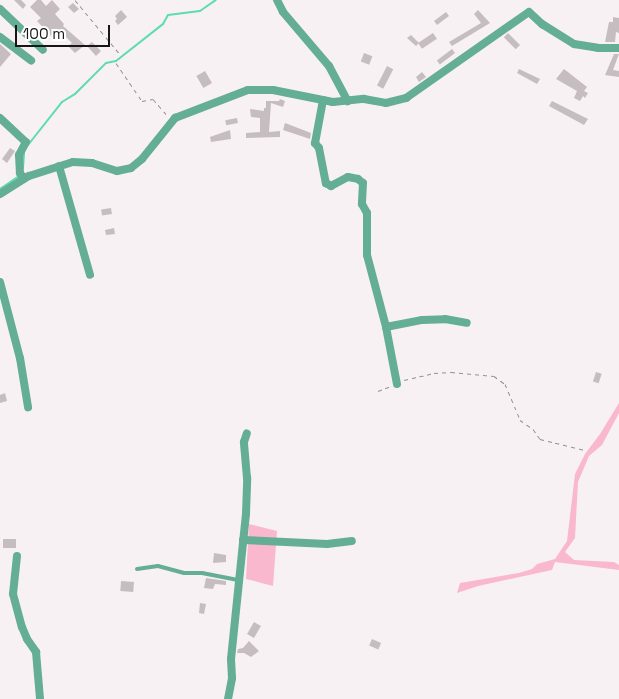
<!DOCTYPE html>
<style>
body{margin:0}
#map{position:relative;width:619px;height:699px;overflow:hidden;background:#f8f1f3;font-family:"Space Grotesk",sans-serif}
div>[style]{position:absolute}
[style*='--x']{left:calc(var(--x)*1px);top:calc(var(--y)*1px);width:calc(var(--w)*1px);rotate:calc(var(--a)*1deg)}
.green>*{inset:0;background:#f9b8cd}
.stream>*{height:2px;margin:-1px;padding:0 1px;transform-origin:1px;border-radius:1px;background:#5ddbb4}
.building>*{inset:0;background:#c5bdc0;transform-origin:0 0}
.path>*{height:1px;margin-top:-0.5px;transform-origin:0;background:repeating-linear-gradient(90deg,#949091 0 4px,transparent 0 8px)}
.service>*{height:4px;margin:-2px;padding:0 2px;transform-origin:2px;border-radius:2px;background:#64ae95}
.minor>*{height:8px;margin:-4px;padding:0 4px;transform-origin:4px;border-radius:4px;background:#64ae95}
span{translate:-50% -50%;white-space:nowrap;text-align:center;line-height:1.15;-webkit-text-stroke:4px #fff;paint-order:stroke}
.scale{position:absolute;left:15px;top:25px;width:95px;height:22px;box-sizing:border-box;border:2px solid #171515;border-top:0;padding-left:6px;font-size:15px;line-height:18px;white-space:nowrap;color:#171515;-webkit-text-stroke:4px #fff;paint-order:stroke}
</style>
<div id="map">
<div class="green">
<i style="clip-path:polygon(619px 403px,619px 413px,602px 445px,589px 456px,578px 482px,575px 538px,565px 552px,574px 560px,614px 562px,619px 565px,619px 570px,555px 562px,552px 570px,478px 586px,457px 593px,460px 583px,519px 573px,532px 569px,537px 564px,555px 559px,567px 541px,575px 474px,585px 454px,600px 434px)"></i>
<i style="clip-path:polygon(249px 524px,277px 531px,273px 586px,246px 579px)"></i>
</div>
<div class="stream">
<i style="--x:28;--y:145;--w:55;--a:-51.7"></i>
<i style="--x:62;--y:102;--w:15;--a:-32"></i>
<i style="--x:75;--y:94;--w:44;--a:-45"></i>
<i style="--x:106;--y:63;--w:10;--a:-11"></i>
<i style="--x:116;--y:61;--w:60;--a:-38.2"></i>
<i style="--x:163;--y:24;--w:10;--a:-61"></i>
<i style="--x:168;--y:15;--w:32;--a:-7"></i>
<i style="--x:200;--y:11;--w:19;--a:-35"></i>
<i style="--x:23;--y:168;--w:15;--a:-86"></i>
<i style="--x:0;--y:189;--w:23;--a:-34"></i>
</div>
<div class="building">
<i style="clip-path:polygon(14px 0,21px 0,26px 5px,23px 9px)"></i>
<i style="clip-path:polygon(37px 0,41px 0,46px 6px,52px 0,60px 9px,55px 14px,64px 24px,63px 26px,85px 45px,75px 53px,68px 46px,72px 43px,62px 33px,55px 40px,37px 21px,41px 18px,30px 7px)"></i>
<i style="clip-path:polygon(73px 3px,79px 9px,74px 13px,68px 7px)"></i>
<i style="clip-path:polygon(121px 10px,127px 17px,118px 25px,115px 21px,117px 19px,115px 16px)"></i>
<i style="clip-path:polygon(478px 10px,490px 23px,452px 46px,449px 42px,481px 23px,474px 14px)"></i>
<i style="left:446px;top:12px;width:5px;height:15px;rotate:53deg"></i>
<i style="clip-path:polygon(613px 17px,619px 18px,619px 33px,616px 32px,615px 42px,605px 42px,609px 22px,613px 22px)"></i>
<i style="left:433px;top:33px;width:7px;height:18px;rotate:56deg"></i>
<i style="left:508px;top:33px;width:17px;height:6px;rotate:45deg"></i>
<i style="clip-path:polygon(411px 35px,419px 43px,416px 46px,407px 38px)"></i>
<i style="clip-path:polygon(92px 42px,101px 51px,96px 56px,87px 46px)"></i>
<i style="clip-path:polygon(0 44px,11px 54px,0 67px)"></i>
<i style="left:452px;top:49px;width:5px;height:19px;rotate:53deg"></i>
<i style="left:364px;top:53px;width:9px;height:9px;rotate:21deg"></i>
<i style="clip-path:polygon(614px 54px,619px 54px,613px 70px,619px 71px,619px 77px,605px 75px)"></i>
<i style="left:387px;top:66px;width:7px;height:22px;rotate:27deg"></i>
<i style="clip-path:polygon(519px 69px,540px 79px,537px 84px,517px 73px)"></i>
<i style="clip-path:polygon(564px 69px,587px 87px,584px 91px,588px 93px,585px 98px,583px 96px,580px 101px,574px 98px,577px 91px,556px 79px)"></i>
<i style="left:205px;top:71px;width:14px;height:10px;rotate:60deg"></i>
<i style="clip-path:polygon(422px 72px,426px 77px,419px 82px,416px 77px)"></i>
<i style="clip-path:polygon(280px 99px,285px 101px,283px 107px,271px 103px,269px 132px,280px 131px,280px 137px,246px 138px,246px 133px,260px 132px,260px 118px,251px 117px,250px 109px,264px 111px,264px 108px,266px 108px,266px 101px,279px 101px)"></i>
<i style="clip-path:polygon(552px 101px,588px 119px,584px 125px,549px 106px)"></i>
<i style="left:237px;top:118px;width:5px;height:12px;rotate:79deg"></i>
<i style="clip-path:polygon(285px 123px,311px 133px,310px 139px,283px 130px)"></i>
<i style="clip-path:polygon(230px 130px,231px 139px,211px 142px,210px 137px)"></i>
<i style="clip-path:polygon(10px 148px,15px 151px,7px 163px,2px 159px)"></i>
<i style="left:111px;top:208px;width:6px;height:10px;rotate:81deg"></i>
<i style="clip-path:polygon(114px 228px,115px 234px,106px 235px,105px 230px)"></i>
<i style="left:596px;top:372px;width:6px;height:10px;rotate:18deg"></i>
<i style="clip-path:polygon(5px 393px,7px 401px,0 403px,0 395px)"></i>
<i style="left:16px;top:539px;width:9px;height:13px;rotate:90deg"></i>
<i style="clip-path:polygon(214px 553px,226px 555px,226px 562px,213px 563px)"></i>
<i style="clip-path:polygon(206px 578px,226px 581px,226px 585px,215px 584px,213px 589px,204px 588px)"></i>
<i style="left:121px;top:581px;width:13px;height:10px;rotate:4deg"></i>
<i style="clip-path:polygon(200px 603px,206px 604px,204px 614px,199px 613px)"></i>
<i style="left:254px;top:622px;width:8px;height:14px;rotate:30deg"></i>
<i style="left:372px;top:639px;width:10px;height:7px;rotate:24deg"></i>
<i style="clip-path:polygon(249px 641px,259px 651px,251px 657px,244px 653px,237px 653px,238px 649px,243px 648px)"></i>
</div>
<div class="path">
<i style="--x:75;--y:0;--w:69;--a:50.3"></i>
<i style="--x:116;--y:63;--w:46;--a:55.6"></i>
<i style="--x:142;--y:101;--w:11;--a:-10"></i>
<i style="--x:153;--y:99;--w:21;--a:49"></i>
<i style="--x:404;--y:380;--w:31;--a:-13"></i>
<i style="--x:434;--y:373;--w:17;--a:-3"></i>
<i style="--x:451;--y:372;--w:43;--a:5.3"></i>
<i style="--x:494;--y:376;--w:14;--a:36"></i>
<i style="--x:505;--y:384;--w:39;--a:67"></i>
<i style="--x:520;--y:420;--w:16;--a:35"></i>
<i style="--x:533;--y:429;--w:12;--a:55"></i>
<i style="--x:540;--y:439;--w:46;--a:13.7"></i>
<i style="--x:378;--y:391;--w:14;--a:-21"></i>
</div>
<div class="service">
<i style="--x:137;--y:569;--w:21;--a:-8"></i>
<i style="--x:158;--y:566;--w:27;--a:15"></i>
<i style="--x:184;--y:573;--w:18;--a:0"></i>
<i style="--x:202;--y:573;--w:38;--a:11"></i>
</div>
<div class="minor">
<i style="--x:277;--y:0;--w:13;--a:63"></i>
<i style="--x:283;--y:12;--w:71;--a:49.6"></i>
<i style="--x:329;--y:66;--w:40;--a:62"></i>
<i style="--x:0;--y:9;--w:59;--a:43.6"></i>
<i style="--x:0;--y:37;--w:39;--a:37"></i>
<i style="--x:323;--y:100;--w:44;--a:100.5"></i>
<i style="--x:315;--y:143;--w:6;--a:51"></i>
<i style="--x:319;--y:148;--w:36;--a:79"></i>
<i style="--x:326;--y:183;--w:6;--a:31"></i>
<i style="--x:331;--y:186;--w:19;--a:-28"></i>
<i style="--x:348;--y:177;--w:10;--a:11"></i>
<i style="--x:358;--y:179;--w:6;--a:39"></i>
<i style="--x:363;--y:183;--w:21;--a:93"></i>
<i style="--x:362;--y:204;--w:10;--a:61"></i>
<i style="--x:367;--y:213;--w:42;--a:90"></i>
<i style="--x:367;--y:255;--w:74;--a:75.2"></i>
<i style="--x:386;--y:327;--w:37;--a:-11"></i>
<i style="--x:422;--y:320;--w:23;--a:-2"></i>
<i style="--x:445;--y:319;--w:22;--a:10"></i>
<i style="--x:0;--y:118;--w:35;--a:43"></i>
<i style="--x:26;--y:142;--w:15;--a:118"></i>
<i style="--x:19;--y:155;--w:18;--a:87"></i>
<i style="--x:20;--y:173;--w:7;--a:56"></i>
<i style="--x:59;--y:166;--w:113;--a:74.1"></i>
<i style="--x:0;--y:194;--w:34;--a:-32"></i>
<i style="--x:29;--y:176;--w:46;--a:-17.7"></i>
<i style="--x:73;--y:162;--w:19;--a:3"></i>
<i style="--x:92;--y:163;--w:26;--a:18"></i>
<i style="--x:117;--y:171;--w:14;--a:-12"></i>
<i style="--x:131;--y:168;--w:14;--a:-39"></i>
<i style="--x:142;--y:159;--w:53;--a:-51.2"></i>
<i style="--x:175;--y:118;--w:78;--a:-21"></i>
<i style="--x:248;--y:90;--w:25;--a:0"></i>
<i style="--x:273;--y:90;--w:61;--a:11.3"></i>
<i style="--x:333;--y:102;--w:31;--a:-6"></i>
<i style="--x:364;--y:99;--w:22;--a:10"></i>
<i style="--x:386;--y:103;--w:21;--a:-14"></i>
<i style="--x:406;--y:98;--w:150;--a:-35"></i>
<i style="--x:529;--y:12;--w:18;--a:43"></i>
<i style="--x:542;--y:24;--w:38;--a:32"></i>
<i style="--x:574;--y:44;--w:24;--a:9"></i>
<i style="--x:598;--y:48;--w:21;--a:0"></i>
<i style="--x:0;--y:282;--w:79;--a:75.3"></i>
<i style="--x:20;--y:358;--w:50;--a:80.7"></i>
<i style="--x:386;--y:327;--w:58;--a:79.1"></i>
<i style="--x:243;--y:540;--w:84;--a:2.7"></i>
<i style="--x:327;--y:544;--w:25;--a:-7"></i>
<i style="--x:17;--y:556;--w:38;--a:96"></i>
<i style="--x:13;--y:594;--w:34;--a:75"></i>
<i style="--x:22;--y:627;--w:13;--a:67"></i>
<i style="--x:27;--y:639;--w:16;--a:55"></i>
<i style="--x:36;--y:652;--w:47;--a:85.1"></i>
<i style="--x:228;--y:699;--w:21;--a:-79"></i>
<i style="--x:232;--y:678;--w:19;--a:-93"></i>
<i style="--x:231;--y:659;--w:146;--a:-84.1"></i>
<i style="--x:246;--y:514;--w:36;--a:-88"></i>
<i style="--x:247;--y:478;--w:36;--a:-95"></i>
<i style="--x:244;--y:442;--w:9;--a:-72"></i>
</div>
<div class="scale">100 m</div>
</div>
